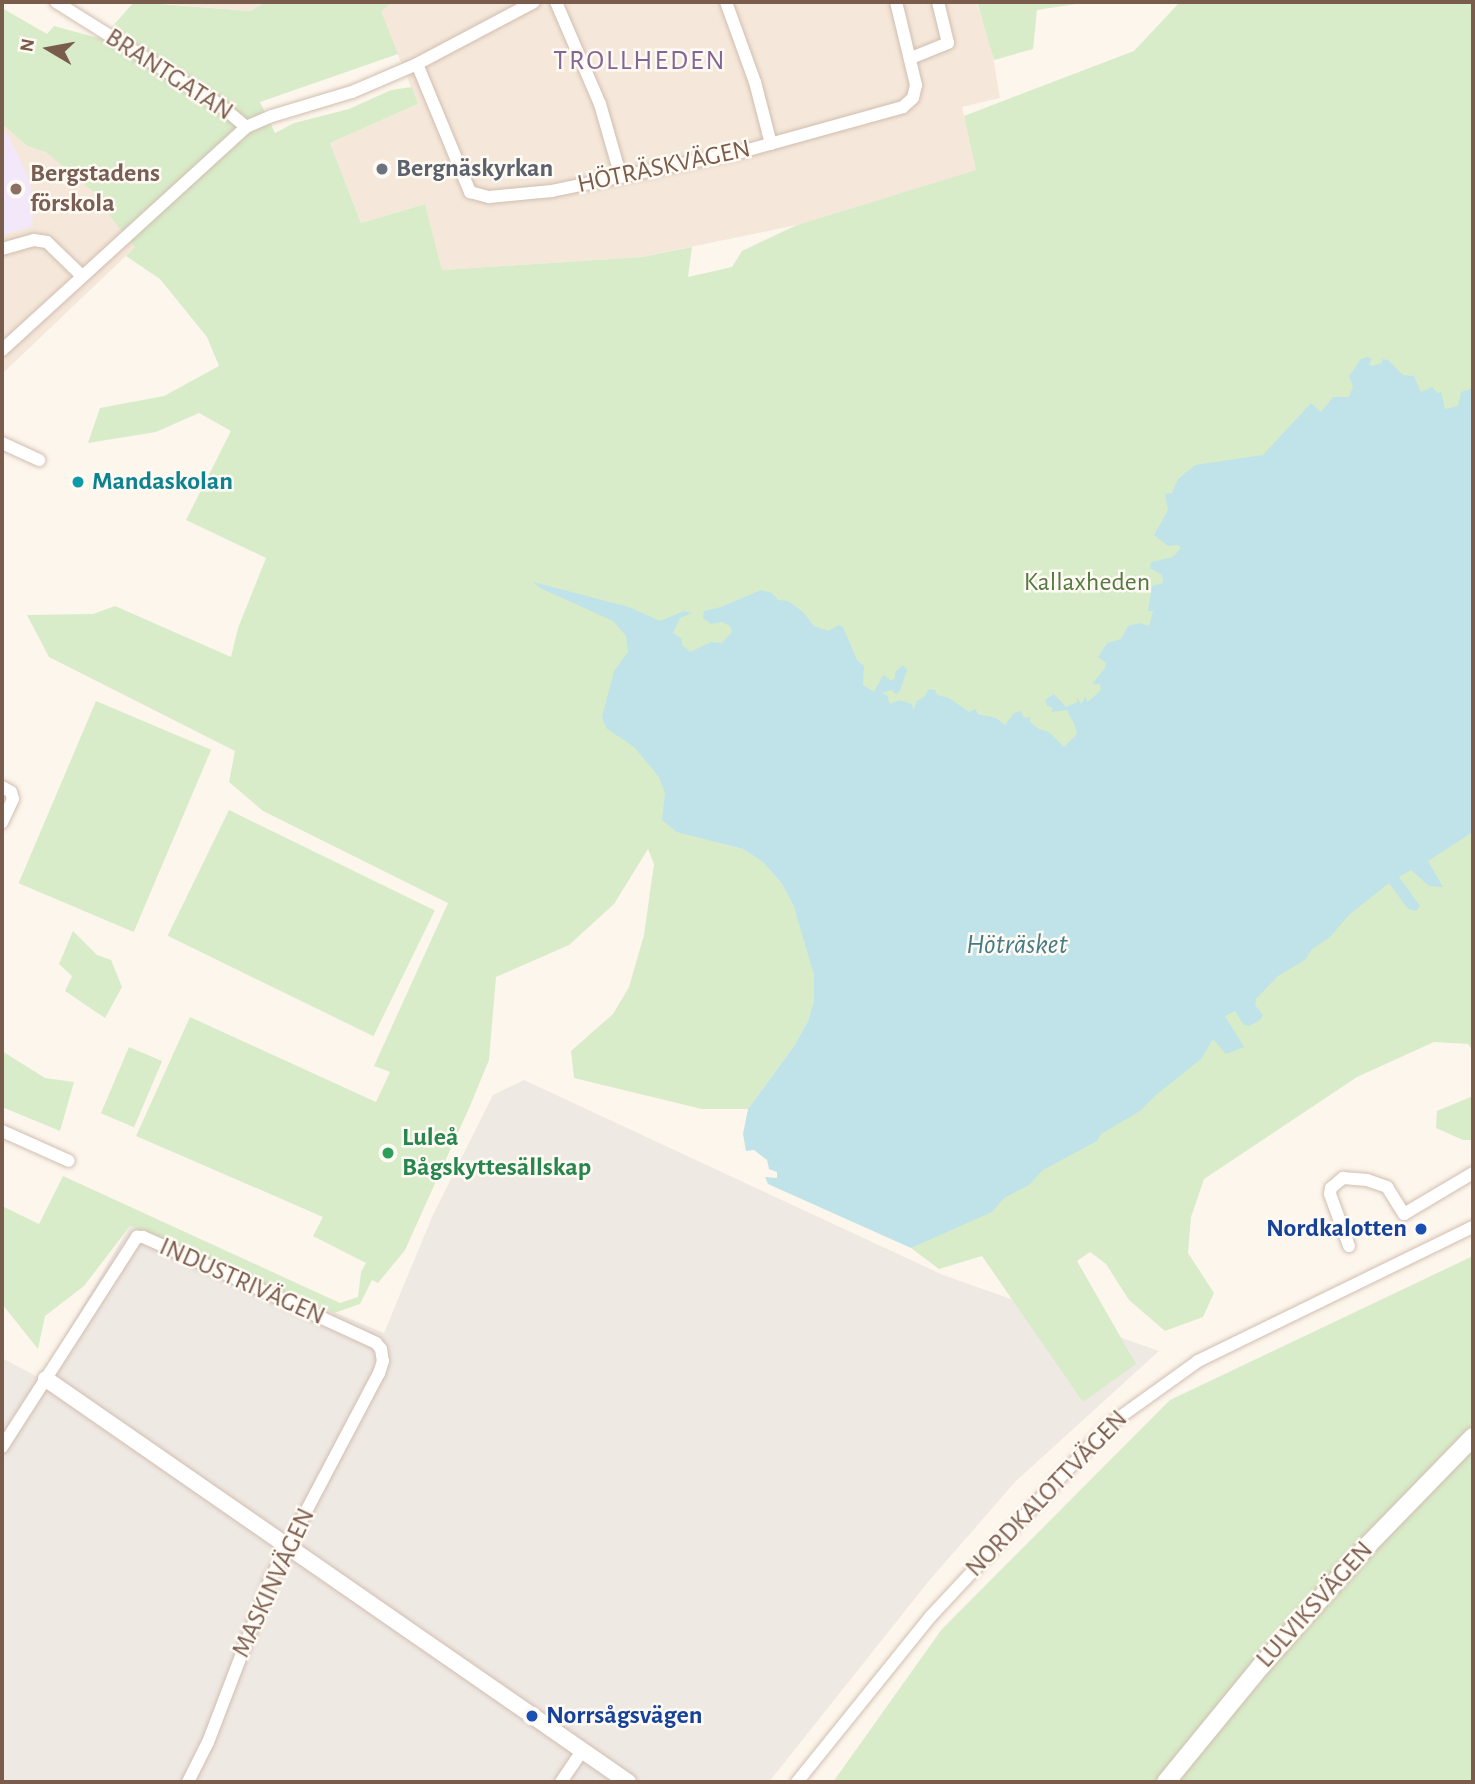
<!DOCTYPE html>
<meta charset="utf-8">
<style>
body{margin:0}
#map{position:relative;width:1475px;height:1784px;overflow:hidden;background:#fdf6ec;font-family:"Alegreya Sans",sans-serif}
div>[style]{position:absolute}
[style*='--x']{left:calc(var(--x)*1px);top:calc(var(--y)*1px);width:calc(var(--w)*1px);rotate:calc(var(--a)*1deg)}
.residential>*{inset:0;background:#f5e8da}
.industrial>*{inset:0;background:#efe9e4}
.education>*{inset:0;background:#f3e8fa}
.green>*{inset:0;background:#d8ecc9;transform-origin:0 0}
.water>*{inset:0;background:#bfe3e8}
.roads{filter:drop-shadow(0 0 2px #d1beb0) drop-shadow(0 0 2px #d1beb0)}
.minor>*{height:12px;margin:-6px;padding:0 6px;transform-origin:6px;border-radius:6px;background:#fff}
.tertiary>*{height:16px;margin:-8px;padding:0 8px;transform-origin:8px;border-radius:8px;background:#fff}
.secondary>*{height:18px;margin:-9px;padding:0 9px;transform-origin:9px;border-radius:9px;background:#fff}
.dots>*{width:19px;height:19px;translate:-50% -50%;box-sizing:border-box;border:4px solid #fffaf3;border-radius:50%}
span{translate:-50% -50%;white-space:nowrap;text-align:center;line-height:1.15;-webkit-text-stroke:5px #fffaf3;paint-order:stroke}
.street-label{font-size:26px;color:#7a5c4d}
.worship-label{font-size:26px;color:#5b616d;font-weight:700}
.left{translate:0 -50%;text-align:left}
.education-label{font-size:26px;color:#785e54;font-weight:700}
.culture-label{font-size:26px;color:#0d838f;font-weight:700}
.park-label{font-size:26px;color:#537a41}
.leisure-label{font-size:26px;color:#27864d;font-weight:700}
.transit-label{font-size:26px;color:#164399;font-weight:700}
.right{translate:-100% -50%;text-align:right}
.neighbourhood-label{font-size:28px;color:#846695;letter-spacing:2px}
.water-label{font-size:28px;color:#437c86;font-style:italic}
.frame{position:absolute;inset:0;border:4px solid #7a5c4d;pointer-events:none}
.north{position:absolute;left:14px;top:14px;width:70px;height:70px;-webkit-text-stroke:5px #fffaf3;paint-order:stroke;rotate:280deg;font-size:19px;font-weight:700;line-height:28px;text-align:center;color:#7a5c4d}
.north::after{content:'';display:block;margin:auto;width:24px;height:32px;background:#7a5c4d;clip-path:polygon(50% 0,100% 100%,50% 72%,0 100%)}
</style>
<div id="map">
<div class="residential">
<i style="clip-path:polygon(144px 2px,266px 2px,250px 11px)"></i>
<i style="clip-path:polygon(393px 2px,976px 2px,991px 45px,1000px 98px,962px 107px,977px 170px,797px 225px,642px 257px,442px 270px,425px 204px,361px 223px,330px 143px,418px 104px,380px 11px)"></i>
<i style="clip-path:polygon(2px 124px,27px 146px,77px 164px,151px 232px,2px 374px)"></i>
</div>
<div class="industrial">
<i style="clip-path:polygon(524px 1080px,943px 1275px,1159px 1351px,1015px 1482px,928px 1582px,769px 1782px,2px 1782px,2px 1358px,40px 1378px,130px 1226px,384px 1333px,432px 1217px,493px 1095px)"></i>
</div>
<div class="education">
<i style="clip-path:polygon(2px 130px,8px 135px,27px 174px,35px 204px,31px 227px,2px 235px)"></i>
</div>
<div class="green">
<i style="clip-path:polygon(134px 2px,250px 11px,266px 2px,393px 2px,381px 11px,398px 54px,260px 102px,275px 133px,294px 123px,349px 109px,391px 90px,412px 87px,418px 104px,330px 143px,361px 223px,425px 204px,442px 270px,642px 257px,692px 247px,688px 277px,732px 267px,742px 251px,797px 225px,976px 170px,964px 116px,1134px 51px,1180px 2px,1473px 2px,1473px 1051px,1468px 1044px,1434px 1042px,1357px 1077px,1204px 1179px,1191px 1217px,1188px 1253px,1214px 1293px,1203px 1317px,1165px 1331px,1129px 1300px,1106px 1264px,1090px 1252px,1077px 1261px,1136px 1364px,1083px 1402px,982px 1256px,939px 1269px,911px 1248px,961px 1224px,761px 791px,713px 841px,743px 849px,764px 863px,782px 884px,794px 907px,806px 942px,814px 975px,814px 1000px,808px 1021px,794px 1046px,748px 1109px,702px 1109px,574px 1078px,571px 1051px,613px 1014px,629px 987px,644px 935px,654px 864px,648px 849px,614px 904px,569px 945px,496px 977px,489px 1060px,470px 1106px,405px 1250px,378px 1283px,372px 1280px,360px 1304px,334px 1313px,130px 1226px,84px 1286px,45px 1316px,38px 1349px,2px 1304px,2px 1206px,39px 1224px,63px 1176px,340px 1303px,358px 1297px,361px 1272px,366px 1263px,313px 1236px,323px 1217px,136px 1136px,190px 1017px,376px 1102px,390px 1072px,374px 1066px,448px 903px,263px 811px,229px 782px,235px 751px,49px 657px,27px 615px,93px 614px,115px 606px,231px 657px,238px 628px,266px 558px,186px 520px,231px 431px,199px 413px,156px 432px,88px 443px,100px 408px,164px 396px,219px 366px,207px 337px,160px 279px,126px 256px,135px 247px,109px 215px,114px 209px,47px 153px,27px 146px,2px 124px,2px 8px,47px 34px,54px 26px,150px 52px,111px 28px)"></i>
<i style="clip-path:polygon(977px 2px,1089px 2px,1037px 10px,1033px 49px,994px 60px)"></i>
<i style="left:96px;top:701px;width:125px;height:198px;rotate:23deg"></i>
<i style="left:229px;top:810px;width:229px;height:140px;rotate:26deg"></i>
<i style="clip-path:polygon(73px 931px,97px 955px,111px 960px,122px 987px,105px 1018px,65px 991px,72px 976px,59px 964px)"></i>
<i style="left:129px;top:1047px;width:36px;height:72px;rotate:23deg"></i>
<i style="clip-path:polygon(2px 1051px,45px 1078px,74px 1082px,60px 1131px,2px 1107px)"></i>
<i style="clip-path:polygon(1473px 1096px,1473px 1140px,1463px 1140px,1436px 1128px,1437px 1111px)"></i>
<i style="clip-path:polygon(1473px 1256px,1473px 1782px,833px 1782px,942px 1629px,1170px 1400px)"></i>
</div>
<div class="water">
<i style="clip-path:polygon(1367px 357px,1372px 359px,1369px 364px,1372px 366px,1382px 363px,1382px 359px,1388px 360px,1403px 375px,1414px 376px,1421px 392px,1432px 387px,1438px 393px,1441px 392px,1445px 409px,1458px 406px,1461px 392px,1473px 388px,1473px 832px,1428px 861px,1443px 887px,1429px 886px,1411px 870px,1399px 877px,1420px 906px,1416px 911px,1408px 909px,1389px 883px,1349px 915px,1329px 938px,1312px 949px,1305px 960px,1278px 976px,1256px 999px,1255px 1005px,1263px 1015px,1260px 1020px,1249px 1026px,1243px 1024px,1235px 1011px,1225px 1016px,1244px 1047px,1226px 1054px,1213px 1039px,1201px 1059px,1156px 1095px,1140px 1111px,1101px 1134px,1097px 1141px,1043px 1170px,1029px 1185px,1004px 1198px,992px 1212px,911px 1248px,768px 1184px,765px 1177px,777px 1178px,777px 1172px,769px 1169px,767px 1160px,754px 1150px,746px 1151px,743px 1134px,748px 1109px,794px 1046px,808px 1021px,814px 1000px,814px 975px,794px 907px,782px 884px,764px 863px,743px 849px,677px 832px,662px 820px,665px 793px,659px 777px,634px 747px,606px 728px,602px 717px,614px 671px,628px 652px,626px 636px,613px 621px,540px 588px,533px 582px,629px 607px,660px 621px,684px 611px,692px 613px,680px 618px,673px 633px,682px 639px,682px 645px,690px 652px,711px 642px,722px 643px,732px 632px,730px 626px,722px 622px,711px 624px,703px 618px,704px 611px,721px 607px,761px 590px,772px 593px,778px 600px,788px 601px,803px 612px,814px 626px,828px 631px,839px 625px,843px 627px,857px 660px,864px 666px,863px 685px,874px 692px,882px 677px,884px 675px,891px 681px,895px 678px,895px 672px,903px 665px,907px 670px,900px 691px,896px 694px,891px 690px,881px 693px,887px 695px,890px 704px,899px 700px,912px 704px,913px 711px,917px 701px,924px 697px,929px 689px,935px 690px,937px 695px,949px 698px,969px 712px,976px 709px,977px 714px,996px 718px,1005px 725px,1014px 713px,1021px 711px,1024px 718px,1030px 717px,1030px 722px,1039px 729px,1049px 732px,1064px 747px,1077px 734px,1075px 726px,1067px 710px,1051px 712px,1053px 708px,1047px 706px,1045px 700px,1054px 694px,1066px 707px,1077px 702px,1077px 697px,1081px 704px,1086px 696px,1087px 702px,1090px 700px,1101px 690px,1100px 684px,1092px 684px,1105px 668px,1106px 663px,1098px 657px,1107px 643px,1121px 639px,1128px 626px,1140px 623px,1149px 626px,1153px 611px,1148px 611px,1152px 586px,1163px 583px,1162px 575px,1150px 568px,1151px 562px,1173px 557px,1181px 548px,1178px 545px,1168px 546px,1154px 535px,1168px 510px,1165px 494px,1172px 493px,1178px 479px,1195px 465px,1263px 455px,1311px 403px,1321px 412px,1333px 397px,1349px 397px,1353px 387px,1349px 376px,1361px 359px)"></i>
</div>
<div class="roads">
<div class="minor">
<i style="--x:56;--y:2;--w:194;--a:32.1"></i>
<i style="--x:220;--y:105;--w:34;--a:40"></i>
<i style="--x:556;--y:2;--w:111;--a:66.7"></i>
<i style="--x:600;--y:104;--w:76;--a:74"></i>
<i style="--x:726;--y:2;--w:85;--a:70.1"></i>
<i style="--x:755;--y:82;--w:64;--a:75.5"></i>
<i style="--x:911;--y:58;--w:40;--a:-22"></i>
<i style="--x:948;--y:43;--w:42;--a:-103.7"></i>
<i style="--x:417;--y:64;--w:139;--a:67.5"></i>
<i style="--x:470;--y:192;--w:20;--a:15"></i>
<i style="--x:489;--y:197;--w:63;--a:-5.4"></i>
<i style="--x:552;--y:191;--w:193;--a:-11.7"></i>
<i style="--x:741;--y:152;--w:168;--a:-15.5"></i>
<i style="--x:903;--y:107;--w:13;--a:-42"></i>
<i style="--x:913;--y:98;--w:13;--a:-77"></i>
<i style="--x:916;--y:85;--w:85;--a:-103.5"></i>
<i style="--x:2;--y:249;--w:33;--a:-16"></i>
<i style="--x:34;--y:240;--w:13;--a:9"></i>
<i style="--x:47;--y:242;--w:49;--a:44.2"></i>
<i style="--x:2;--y:350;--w:331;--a:-42.4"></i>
<i style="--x:246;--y:127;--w:28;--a:-23"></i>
<i style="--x:272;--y:116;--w:84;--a:-16.7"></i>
<i style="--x:352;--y:92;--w:71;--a:-23.3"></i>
<i style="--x:417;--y:64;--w:132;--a:-27.9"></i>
<i style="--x:2;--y:443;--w:41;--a:24.7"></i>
<i style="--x:2;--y:787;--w:10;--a:29"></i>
<i style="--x:11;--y:792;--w:7;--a:74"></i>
<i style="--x:13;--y:799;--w:26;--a:115"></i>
<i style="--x:2;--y:1131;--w:73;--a:24.1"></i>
<i style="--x:1349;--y:1246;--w:55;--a:-110.1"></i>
<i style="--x:1330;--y:1194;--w:6;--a:-81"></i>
<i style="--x:1331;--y:1188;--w:16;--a:-40"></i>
<i style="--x:1343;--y:1178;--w:24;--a:5"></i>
<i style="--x:1367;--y:1180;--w:21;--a:19"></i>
<i style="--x:1387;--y:1187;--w:32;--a:58"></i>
<i style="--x:1404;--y:1214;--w:80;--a:-30.7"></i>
<i style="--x:2;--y:1447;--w:250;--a:-57.3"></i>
<i style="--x:137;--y:1237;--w:6;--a:0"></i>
<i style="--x:143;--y:1237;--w:101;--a:24"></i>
<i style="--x:235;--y:1278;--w:155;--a:24.7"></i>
<i style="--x:376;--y:1343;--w:8;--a:50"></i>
<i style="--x:381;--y:1349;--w:12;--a:81"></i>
<i style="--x:383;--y:1361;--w:13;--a:108"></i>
<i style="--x:379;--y:1373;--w:234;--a:117.8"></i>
<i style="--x:270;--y:1580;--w:173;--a:110.9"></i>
<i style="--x:208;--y:1742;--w:45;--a:116.6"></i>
<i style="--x:561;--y:1782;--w:37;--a:-56"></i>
<i style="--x:797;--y:1782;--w:213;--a:-51.1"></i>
<i style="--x:931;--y:1616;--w:261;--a:-47"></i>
<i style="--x:1109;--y:1425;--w:110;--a:-35.7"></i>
<i style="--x:1198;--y:1361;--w:306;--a:-26"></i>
</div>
<div class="tertiary">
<i style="--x:46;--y:1379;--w:708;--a:34.7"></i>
</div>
<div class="secondary">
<i style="--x:1166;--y:1782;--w:150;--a:-50.7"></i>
<i style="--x:1261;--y:1666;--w:162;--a:-48.5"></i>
<i style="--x:1368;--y:1545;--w:151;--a:-45.8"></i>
</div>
</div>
<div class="dots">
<i style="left:382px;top:169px;background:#6b7280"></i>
<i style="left:16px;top:189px;background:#8d6e63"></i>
<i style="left:78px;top:482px;background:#0f9aa8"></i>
<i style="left:388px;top:1153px;background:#2e9e5b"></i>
<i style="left:1421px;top:1229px;background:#1a4fb4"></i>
<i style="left:532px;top:1716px;background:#1a4fb4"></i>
</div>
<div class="street-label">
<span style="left:169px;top:75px;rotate:33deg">BRANTGATAN</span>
<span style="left:664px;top:167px;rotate:-12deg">HÖTRÄSKVÄGEN</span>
<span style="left:242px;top:1282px;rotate:24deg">INDUSTRIVÄGEN</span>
<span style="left:1047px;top:1494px;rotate:-46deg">NORDKALOTTVÄGEN</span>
<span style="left:274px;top:1583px;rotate:-65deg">MASKINVÄGEN</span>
<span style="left:1315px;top:1605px;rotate:-48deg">LULVIKSVÄGEN</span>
</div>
<div class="worship-label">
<span class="left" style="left:396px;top:169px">Bergnäskyrkan</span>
</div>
<div class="education-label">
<span class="left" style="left:30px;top:189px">Bergstadens<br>förskola</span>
</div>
<div class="culture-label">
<span class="left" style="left:92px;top:482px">Mandaskolan</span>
</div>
<div class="park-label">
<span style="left:1087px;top:583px">Kallaxheden</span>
</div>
<div class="leisure-label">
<span class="left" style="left:402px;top:1153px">Luleå<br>Bågskyttesällskap</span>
</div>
<div class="transit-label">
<span class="right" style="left:1407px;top:1229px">Nordkalotten</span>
<span class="left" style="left:546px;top:1716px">Norrsågsvägen</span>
</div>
<div class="neighbourhood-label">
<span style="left:640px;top:61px">TROLLHEDEN</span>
</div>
<div class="water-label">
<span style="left:1017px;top:945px">Höträsket</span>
</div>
<div class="frame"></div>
<div class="north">N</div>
</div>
